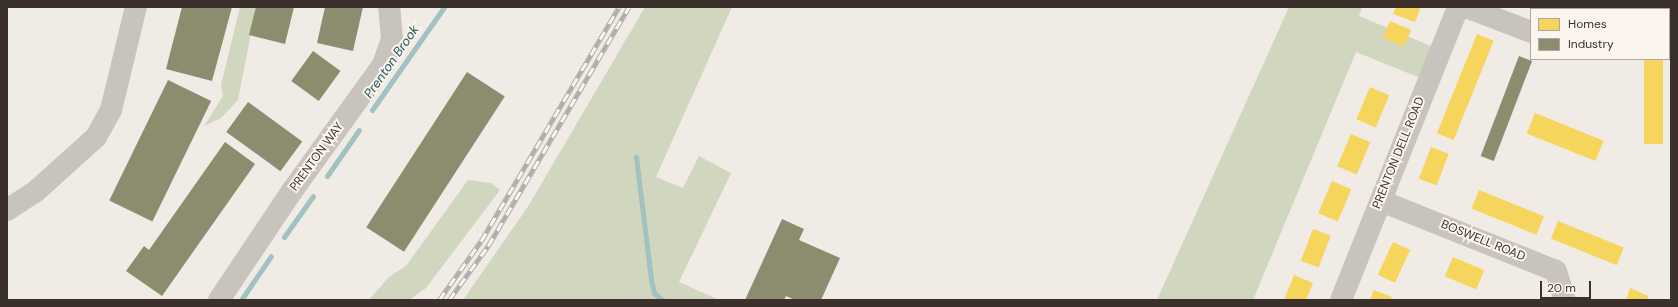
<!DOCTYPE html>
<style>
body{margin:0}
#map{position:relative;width:1678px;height:307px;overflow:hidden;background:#f0ebe5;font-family:"DM Sans",sans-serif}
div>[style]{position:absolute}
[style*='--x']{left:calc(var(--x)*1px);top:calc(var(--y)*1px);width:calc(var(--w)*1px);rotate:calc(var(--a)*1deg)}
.green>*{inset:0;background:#d1d6bf}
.homes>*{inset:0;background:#f6d55c;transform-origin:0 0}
.industry>*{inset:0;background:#8c8c6e;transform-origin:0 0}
.stream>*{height:5px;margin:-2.5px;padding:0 2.5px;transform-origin:2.5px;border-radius:2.5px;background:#a1c2c1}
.minor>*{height:22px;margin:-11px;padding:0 11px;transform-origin:11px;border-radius:11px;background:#c9c3be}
.rail>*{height:4.5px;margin-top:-2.25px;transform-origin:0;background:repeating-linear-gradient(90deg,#fbf5ee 0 9px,#b1aca8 0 18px);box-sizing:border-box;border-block:1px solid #b1aca8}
span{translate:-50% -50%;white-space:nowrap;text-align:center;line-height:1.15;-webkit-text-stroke:4px #fbf5ee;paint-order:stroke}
.street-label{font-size:12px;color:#3b302b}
.water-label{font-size:13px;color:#1f5a5e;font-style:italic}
.frame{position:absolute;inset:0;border:8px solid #3b302b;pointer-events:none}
.legend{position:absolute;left:1530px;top:8px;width:140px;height:52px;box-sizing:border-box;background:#fbf5ee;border:1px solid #aea6a0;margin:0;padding:5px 7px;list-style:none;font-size:12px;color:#3b302b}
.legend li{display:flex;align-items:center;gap:8px;height:20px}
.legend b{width:20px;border:1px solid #aea6a0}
.scale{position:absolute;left:1540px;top:281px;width:51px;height:18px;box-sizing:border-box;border:2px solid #3b302b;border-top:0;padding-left:5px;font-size:12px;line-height:14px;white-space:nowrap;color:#3b302b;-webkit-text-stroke:3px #fbf5ee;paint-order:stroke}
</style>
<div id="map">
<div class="green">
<i style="clip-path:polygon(240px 7px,256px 7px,238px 100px,221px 118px,204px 126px,223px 96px,221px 85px)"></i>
<i style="clip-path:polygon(645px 7px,732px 7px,656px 177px,683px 188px,699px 156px,731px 173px,679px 282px,719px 300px,463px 300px,529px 205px)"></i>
<i style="clip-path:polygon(1289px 7px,1362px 7px,1359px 16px,1438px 49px,1425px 80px,1356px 52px,1253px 300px,1157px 300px)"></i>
<i style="clip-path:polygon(468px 180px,491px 183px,500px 190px,426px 288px,409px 300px,369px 300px,389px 277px,406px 266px)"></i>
</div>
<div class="homes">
<i style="clip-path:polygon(1396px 7px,1421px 7px,1415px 22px,1393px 14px)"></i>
<i style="clip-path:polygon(1557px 7px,1579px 7px,1556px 9px)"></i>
<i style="clip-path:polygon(1647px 7px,1667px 7px,1646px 9px)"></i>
<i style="left:1390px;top:21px;width:23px;height:18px;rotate:23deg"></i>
<i style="clip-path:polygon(1669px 27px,1671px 27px,1669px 45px)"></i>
<i style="left:1477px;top:34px;width:18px;height:107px;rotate:22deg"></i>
<i style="left:1644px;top:59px;width:19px;height:85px"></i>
<i style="left:1370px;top:87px;width:21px;height:35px;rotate:23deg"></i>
<i style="left:1535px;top:113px;width:74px;height:22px;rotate:22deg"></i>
<i style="left:1351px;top:134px;width:21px;height:35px;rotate:23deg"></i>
<i style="left:1431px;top:147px;width:19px;height:34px;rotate:21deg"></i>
<i style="left:1332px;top:181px;width:21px;height:35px;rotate:23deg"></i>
<i style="left:1479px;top:190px;width:70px;height:20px;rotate:22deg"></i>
<i style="left:1558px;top:221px;width:71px;height:19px;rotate:22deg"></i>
<i style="left:1313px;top:229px;width:19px;height:34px;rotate:21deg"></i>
<i style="left:1393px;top:242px;width:19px;height:36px;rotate:25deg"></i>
<i style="left:1453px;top:257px;width:34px;height:21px;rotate:23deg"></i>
<i style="clip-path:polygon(1294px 275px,1313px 283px,1306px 300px,1284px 300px)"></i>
<i style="clip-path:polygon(1630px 288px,1648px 296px,1647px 300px,1626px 300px)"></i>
<i style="clip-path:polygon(1374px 290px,1392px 297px,1391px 300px,1370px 300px)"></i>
</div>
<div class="industry">
<i style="clip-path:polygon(182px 7px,232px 7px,212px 81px,166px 69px)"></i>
<i style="clip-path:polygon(256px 7px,294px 7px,285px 44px,249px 35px)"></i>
<i style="clip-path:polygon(325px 7px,363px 7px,353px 51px,317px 43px)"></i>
<i style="left:313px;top:51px;width:34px;height:37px;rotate:36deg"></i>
<i style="left:1519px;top:56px;width:14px;height:107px;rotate:21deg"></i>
<i style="left:467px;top:72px;width:45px;height:185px;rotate:33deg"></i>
<i style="left:168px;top:80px;width:48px;height:134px;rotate:26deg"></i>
<i style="left:248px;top:102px;width:67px;height:37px;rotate:36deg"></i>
<i style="clip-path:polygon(225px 142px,255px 164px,162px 296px,126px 271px,144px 246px,149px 250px)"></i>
<i style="clip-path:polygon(782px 219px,804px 229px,799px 240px,840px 258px,821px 300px,795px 300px,786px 296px,784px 300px,745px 300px)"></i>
</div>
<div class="stream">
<i style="--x:372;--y:110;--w:126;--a:-55"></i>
<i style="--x:636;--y:157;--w:124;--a:83"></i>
<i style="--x:651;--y:280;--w:13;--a:77"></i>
<i style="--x:654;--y:293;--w:11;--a:41"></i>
<i style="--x:327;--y:176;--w:56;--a:-55.2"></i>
<i style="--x:284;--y:237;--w:50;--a:-54.7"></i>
<i style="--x:241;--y:300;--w:53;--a:-55.7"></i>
</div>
<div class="minor">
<i style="--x:1466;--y:7;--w:70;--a:21"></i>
<i style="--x:1602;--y:9;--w:2;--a:-63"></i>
<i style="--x:1381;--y:201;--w:188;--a:21.8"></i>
<i style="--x:1556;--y:271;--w:30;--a:73"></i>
<i style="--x:7;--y:210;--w:33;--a:-33"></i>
<i style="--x:35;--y:192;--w:82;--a:-42"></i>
<i style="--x:96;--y:137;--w:31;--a:-61"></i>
<i style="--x:111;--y:110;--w:106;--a:-76.4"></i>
<i style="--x:219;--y:300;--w:131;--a:-56.2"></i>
<i style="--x:292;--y:191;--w:155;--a:-54.2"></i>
<i style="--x:383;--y:65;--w:28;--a:-71"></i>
<i style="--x:392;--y:39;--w:32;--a:-95"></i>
<i style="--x:1341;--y:300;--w:315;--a:-68.2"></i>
</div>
<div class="rail">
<i style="--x:439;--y:300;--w:72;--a:-54.6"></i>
<i style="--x:481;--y:241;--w:272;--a:-59.5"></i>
<i style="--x:449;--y:300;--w:67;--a:-54.2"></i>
<i style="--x:488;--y:246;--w:277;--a:-59.5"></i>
</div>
<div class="street-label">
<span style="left:1399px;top:153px;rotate:-68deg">PRENTON DELL ROAD</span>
<span style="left:317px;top:157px;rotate:-54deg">PRENTON WAY</span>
<span style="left:1483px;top:241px;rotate:22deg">BOSWELL ROAD</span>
</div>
<div class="water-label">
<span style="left:392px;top:62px;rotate:-55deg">Prenton Brook</span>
</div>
<div class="frame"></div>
<ul class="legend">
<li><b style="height:11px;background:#f6d55c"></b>Homes</li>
<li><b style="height:11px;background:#8c8c6e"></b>Industry</li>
</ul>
<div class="scale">20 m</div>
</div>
